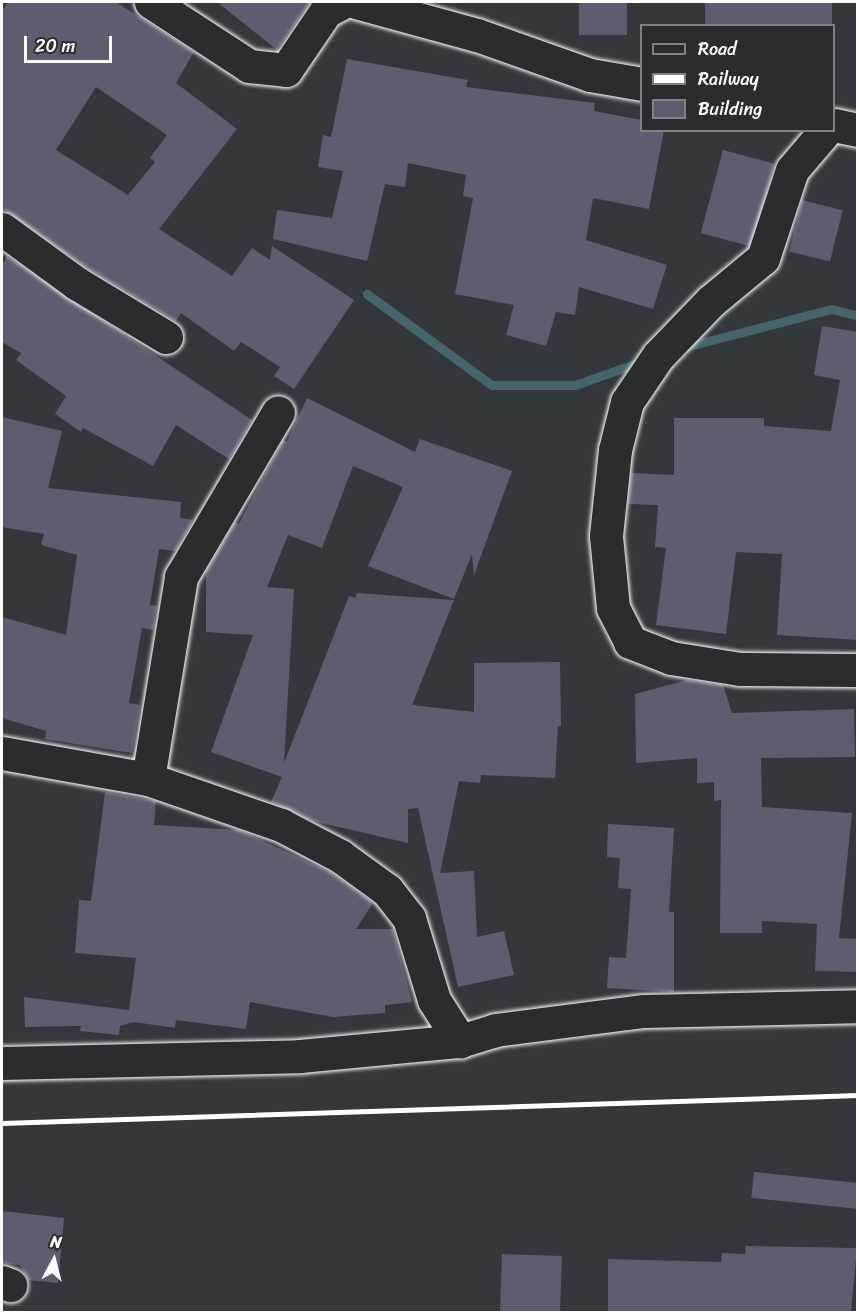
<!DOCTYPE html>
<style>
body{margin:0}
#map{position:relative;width:859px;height:1314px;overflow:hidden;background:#34373b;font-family:Sriracha,sans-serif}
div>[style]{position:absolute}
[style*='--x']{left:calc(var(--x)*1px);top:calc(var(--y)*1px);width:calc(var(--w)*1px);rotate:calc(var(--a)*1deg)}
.stream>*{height:9px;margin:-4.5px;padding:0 4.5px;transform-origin:4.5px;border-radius:4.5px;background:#47646b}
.building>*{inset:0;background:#5c5e6f;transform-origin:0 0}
.roads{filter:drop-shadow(0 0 2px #fff) drop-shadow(0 0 2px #fff)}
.minor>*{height:33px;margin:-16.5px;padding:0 16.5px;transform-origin:16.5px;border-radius:16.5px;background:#2a2d2e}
.rail>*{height:4.5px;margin:-2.25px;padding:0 2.25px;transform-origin:2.25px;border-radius:2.25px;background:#fff}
span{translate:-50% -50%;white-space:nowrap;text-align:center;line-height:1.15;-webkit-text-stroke:4.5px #2a2d2e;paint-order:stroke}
.frame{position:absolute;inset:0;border:3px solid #fff;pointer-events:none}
.legend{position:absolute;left:640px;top:24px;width:195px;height:108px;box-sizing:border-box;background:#2a2d2e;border:2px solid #7f8182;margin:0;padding:8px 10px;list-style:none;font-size:18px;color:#fff}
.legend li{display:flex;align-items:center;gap:12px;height:30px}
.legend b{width:30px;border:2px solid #7f8182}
.north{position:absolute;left:24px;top:1230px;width:60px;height:60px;-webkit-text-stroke:4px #2a2d2e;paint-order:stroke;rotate:7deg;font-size:16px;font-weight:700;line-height:24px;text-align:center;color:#fff}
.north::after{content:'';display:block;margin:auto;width:21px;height:27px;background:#fff;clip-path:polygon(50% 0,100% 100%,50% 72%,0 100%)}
.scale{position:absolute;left:24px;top:36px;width:88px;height:27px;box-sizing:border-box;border:3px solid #fff;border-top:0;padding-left:8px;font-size:18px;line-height:21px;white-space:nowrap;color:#fff;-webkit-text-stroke:4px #2a2d2e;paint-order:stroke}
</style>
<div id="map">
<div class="stream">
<i style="--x:367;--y:294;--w:155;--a:36.1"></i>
<i style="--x:492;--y:385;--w:83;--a:0"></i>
<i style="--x:575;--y:385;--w:72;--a:-19.4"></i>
<i style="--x:681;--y:348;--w:156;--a:-14.5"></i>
<i style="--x:832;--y:309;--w:27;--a:15"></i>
</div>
<div class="building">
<i style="clip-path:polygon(evenodd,8px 2px,116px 2px,194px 52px,176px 83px,237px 129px,159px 229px,232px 276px,252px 248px,270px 260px,272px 246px,354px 300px,294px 389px,274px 376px,280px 367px,241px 342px,234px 351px,181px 313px,176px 321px,86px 267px,2px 208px,2px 11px,8px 2px,96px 87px,167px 135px,150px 158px,155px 162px,128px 195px,56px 150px,96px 87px)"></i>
<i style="clip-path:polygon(217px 2px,310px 2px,277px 50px)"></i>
<i style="left:579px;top:2px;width:48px;height:33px"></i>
<i style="left:705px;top:2px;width:127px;height:24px"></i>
<i style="clip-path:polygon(347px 59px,468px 80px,466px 87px,595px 103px,594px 111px,642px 120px,642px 130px,664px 130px,649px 209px,593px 198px,586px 240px,667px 265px,653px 309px,579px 287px,575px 315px,556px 312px,546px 346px,506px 335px,514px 305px,455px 294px,473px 198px,463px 196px,466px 175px,408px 163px,405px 187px,385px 184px,367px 261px,273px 239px,277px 210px,332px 218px,343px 171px,318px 167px,323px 135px,331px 137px)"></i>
<i style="left:723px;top:150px;width:53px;height:86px;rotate:15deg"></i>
<i style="left:802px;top:200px;width:42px;height:53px;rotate:14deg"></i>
<i style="clip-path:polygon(7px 256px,252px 420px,229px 459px,176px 425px,153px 466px,83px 428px,81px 432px,55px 414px,66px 396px,16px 360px,21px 353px,2px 342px,2px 266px)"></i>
<i style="clip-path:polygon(822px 326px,858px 332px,858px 640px,777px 635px,782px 554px,736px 552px,726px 634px,656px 625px,666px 548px,655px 547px,658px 505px,628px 504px,631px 473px,674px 475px,674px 418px,764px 418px,764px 426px,831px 431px,840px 380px,814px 375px)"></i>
<i style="clip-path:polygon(307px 398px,415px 452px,420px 439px,512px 471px,474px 575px,472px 554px,454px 599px,368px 566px,403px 487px,353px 466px,322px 548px,288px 535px,267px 587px,294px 589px,284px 763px,349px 596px,355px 598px,357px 593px,454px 600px,412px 705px,474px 712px,474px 663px,560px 662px,561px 726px,558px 726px,555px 778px,481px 775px,480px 783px,459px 781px,440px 873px,474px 871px,477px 937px,504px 931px,514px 975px,458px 987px,418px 808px,408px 809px,408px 843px,313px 821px,271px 802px,282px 777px,211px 752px,253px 635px,206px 632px,206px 571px,235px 522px,239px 524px,283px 440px,287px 442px)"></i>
<i style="clip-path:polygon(2px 417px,62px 431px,48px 488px,181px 502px,180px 518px,193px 520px,175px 551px,159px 549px,150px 605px,157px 606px,153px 630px,142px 628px,129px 703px,140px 705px,132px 753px,45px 739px,46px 731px,2px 718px,2px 617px,66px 635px,77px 555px,41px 545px,44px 534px,2px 527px)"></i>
<i style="clip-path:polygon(687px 680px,723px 685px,732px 713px,854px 709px,855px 757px,761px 758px,762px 807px,852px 813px,839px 938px,858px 939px,858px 972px,815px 971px,817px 924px,762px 921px,762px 933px,720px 933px,721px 800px,714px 801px,714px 782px,697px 783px,697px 758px,636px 763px,635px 694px)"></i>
<i style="clip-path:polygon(105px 792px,156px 801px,154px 825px,239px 830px,330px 872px,373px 903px,356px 929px,393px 929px,412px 1002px,385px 1005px,385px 1013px,333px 1017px,250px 1002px,246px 1029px,176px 1020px,175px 1028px,134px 1022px,120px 1026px,119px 1035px,80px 1031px,81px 1026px,25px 1027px,24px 997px,129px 1010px,136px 958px,75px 953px,79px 900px,91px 901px)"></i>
<i style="clip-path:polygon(608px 824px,674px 828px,669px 912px,674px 912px,674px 992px,607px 988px,609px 957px,626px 958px,631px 889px,618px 888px,620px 858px,607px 857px)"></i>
<i style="left:754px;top:1172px;width:105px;height:26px;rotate:6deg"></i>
<i style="clip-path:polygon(2px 1211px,64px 1218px,58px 1283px,28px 1280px,20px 1265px,2px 1263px)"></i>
<i style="clip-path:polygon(746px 1246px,857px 1248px,851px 1312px,608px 1312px,608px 1259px,721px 1262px,722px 1253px,745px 1254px)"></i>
<i style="left:502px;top:1254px;width:60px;height:58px;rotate:2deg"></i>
</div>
<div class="roads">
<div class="minor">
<i style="--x:151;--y:2;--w:117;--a:33.1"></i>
<i style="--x:249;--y:66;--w:37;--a:6"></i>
<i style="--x:286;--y:70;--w:71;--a:-55.9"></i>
<i style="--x:326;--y:11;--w:19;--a:-28"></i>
<i style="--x:356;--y:2;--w:125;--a:15.3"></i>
<i style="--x:477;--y:35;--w:120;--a:19.5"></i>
<i style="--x:590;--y:75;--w:53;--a:9.8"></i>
<i style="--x:834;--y:125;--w:25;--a:12"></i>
<i style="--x:826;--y:130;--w:52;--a:130.4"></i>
<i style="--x:792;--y:170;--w:93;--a:108.2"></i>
<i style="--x:763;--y:258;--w:67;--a:140.4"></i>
<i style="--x:711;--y:301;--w:76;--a:133.9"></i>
<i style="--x:658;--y:356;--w:55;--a:124"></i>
<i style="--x:627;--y:402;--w:49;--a:104"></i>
<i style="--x:615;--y:450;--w:86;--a:96"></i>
<i style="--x:606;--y:536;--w:72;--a:84.4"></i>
<i style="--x:613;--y:608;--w:38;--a:63"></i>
<i style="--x:630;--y:642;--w:44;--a:21.3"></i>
<i style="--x:671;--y:658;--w:70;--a:9.1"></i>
<i style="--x:740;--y:669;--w:118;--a:0.5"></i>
<i style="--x:2;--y:229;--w:92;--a:36.1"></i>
<i style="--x:76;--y:283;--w:105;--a:31"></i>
<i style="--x:2;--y:753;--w:148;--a:10.1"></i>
<i style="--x:148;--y:779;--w:141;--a:19.1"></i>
<i style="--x:281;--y:825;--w:67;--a:27.7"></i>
<i style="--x:340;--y:856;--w:58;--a:35.9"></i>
<i style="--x:387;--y:890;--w:36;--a:52"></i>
<i style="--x:409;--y:918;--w:86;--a:73"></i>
<i style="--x:434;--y:1000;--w:49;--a:57.6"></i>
<i style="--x:148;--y:779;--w:205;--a:-80.7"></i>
<i style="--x:181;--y:577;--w:191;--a:-59.5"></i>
<i style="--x:2;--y:1063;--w:298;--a:-1.3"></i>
<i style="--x:300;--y:1056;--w:161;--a:-5.4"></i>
<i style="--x:460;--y:1041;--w:37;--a:-17"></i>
<i style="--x:495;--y:1030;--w:150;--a:-7.3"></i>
<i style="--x:644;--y:1011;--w:214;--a:-1.3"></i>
<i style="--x:2;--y:1282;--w:9;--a:21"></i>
</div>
</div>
<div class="rail">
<i style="--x:2;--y:1123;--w:856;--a:-1.87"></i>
</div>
<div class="frame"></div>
<ul class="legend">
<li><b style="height:8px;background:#2a2d2e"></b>Road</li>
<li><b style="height:8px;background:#fff"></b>Railway</li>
<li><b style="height:16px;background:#5c5e6f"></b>Building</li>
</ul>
<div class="north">N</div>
<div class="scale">20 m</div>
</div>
